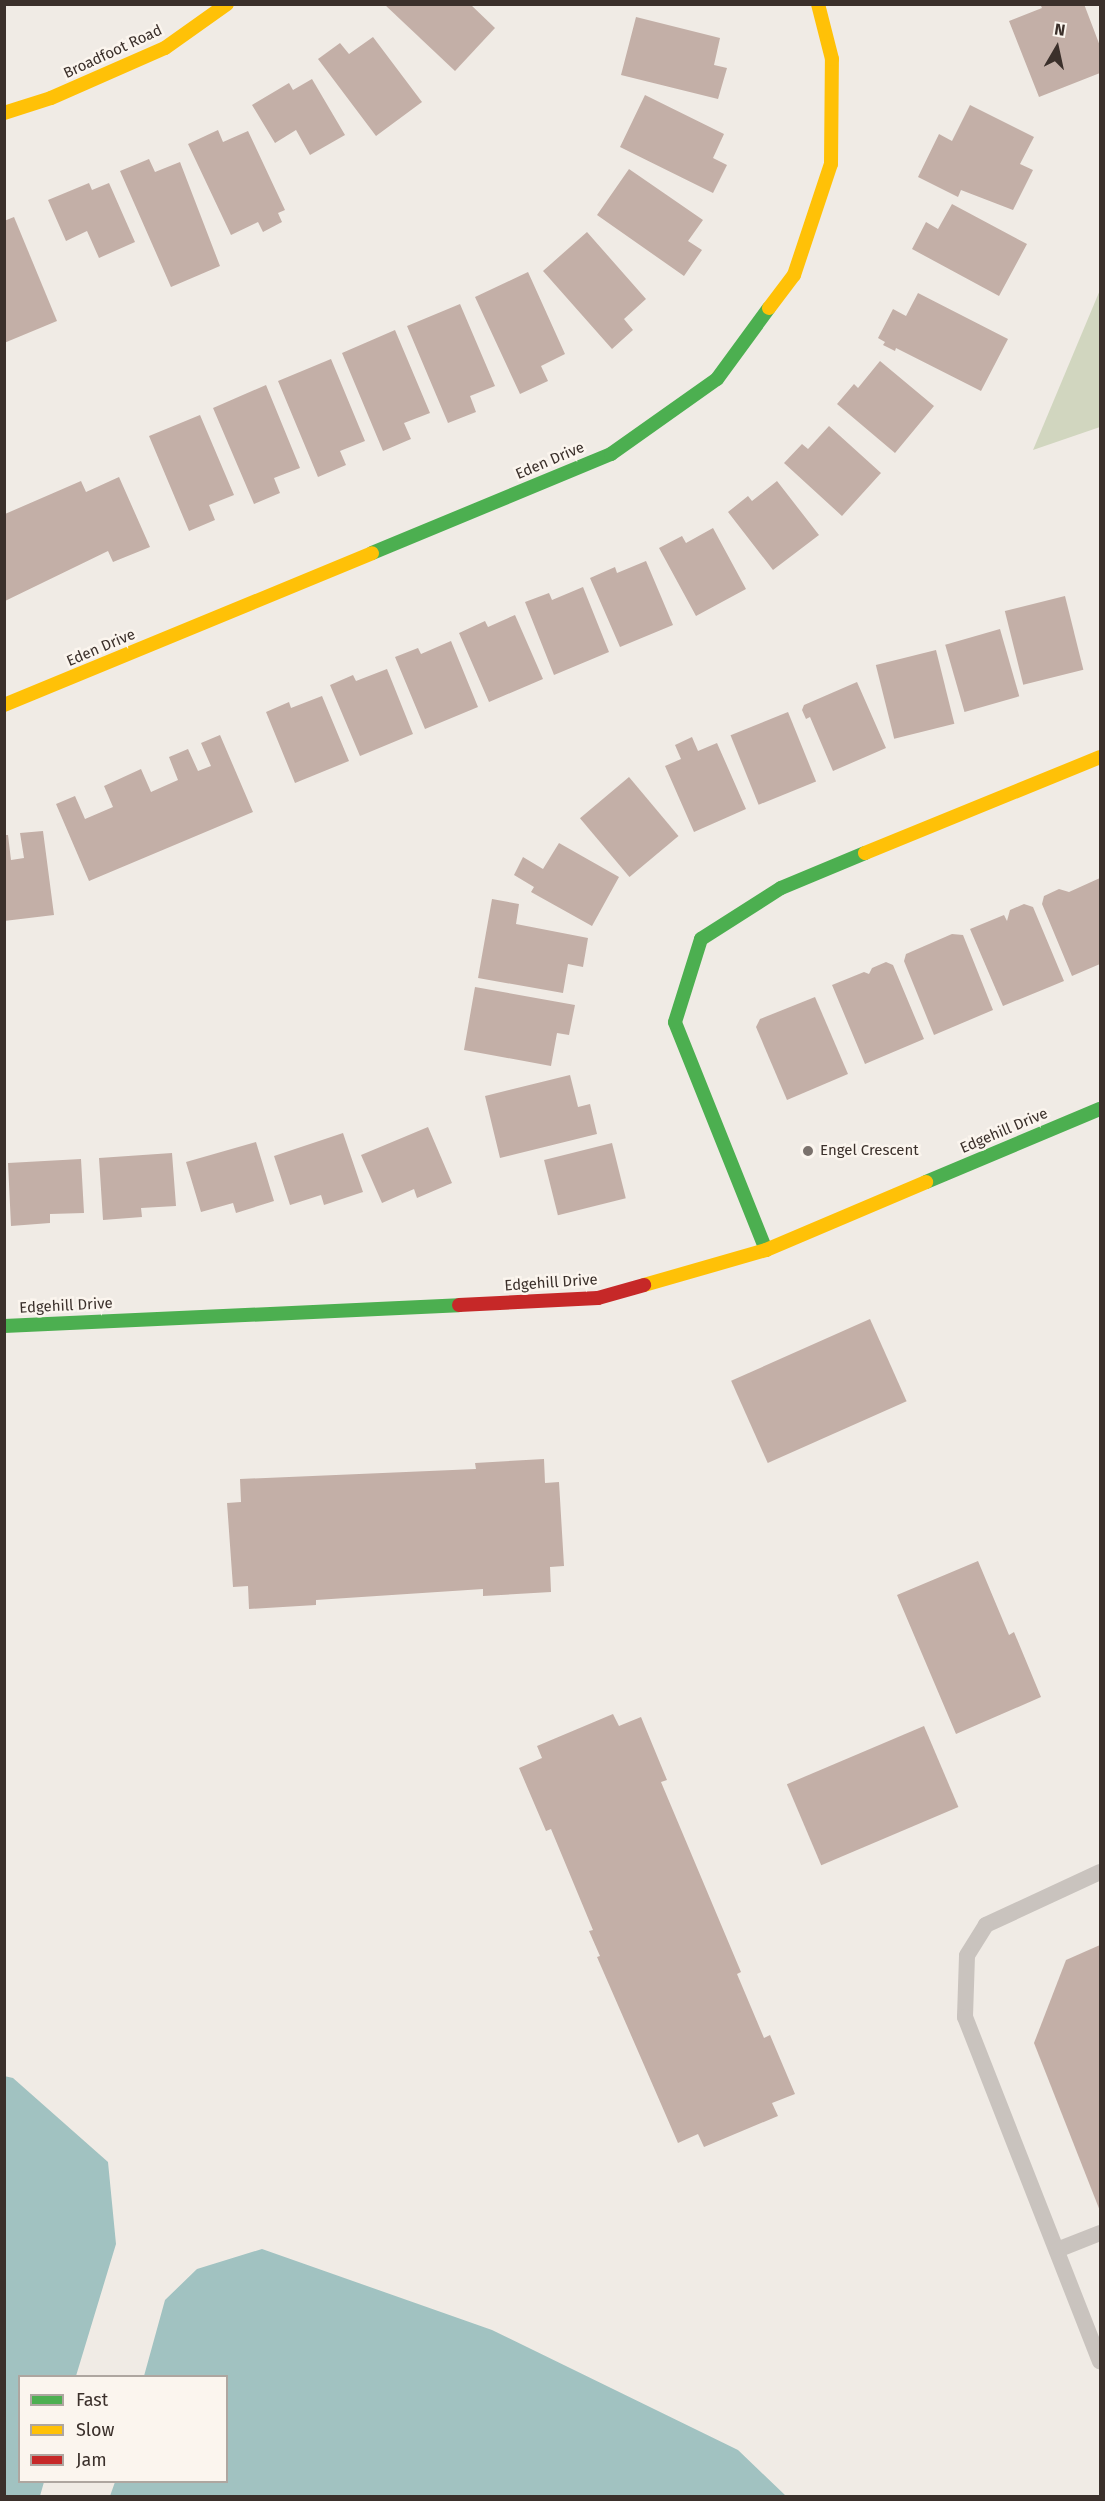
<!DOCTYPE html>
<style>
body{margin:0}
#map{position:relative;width:1105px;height:2501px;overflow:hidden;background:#f0ebe5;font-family:"Fira Sans",sans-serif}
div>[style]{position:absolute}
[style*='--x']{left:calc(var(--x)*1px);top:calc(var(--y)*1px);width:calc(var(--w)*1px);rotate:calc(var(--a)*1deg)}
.green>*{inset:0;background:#d1d6bf}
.water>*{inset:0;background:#a1c2c1}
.building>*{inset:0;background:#c3afa7;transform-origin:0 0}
.lane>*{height:16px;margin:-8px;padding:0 8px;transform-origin:8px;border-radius:8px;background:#c9c3be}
.fast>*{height:14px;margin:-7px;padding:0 7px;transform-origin:7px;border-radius:7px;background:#4caf50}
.slow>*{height:14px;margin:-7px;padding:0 7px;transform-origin:7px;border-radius:7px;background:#ffc107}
.jam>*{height:14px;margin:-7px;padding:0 7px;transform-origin:7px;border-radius:7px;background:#c62828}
.dots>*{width:16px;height:16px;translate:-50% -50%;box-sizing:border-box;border:3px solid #fbf5ee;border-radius:50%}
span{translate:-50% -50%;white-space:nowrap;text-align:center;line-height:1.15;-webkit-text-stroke:5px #fbf5ee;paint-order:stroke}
.street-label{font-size:15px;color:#3b302b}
.poi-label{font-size:15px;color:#3b302b}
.left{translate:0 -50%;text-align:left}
.frame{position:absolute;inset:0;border:6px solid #3b302b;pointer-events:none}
.legend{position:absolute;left:18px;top:2375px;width:210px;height:108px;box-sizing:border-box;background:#fbf5ee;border:2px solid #aea6a0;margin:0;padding:8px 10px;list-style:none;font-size:18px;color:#3b302b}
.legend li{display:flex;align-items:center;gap:12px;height:30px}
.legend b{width:30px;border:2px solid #aea6a0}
.north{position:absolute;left:1027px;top:18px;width:60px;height:60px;-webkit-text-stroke:4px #fbf5ee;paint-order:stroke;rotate:9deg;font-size:16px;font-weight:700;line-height:24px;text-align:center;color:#3b302b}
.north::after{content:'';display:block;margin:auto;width:21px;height:27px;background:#3b302b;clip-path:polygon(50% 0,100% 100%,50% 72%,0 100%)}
</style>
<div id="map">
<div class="green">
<i style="clip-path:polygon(1100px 290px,1100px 427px,1033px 450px)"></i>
</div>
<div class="water">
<i style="clip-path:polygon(4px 2076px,13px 2078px,108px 2162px,116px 2244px,76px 2376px,20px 2376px,20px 2482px,44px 2482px,40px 2496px,5px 2496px)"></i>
<i style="clip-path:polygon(262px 2249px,492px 2330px,738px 2450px,786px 2496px,110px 2496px,115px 2482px,226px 2482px,226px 2376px,144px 2376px,165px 2300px,197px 2269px)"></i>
</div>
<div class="building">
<i style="clip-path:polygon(384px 4px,470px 4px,495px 28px,455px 71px)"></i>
<i style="clip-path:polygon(1040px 4px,1084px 4px,1100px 46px,1100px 73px,1039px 97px,1009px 21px,1042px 8px)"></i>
<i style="clip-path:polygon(636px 17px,720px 38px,714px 65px,727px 68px,718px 99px,621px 75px)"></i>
<i style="clip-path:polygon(373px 37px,422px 102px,376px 136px,318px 59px,340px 43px,349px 54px)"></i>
<i style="clip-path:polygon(312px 79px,345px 135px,310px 155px,296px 130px,275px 143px,252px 105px,289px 83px,293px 90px)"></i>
<i style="clip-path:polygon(645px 95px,724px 134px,713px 158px,727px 165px,713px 193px,620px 147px)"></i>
<i style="clip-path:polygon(970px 105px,1034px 137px,1020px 164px,1033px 170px,1013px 210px,961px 190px,958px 197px,918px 177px,939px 134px,952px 141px)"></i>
<i style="clip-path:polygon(218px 130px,223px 142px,248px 131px,285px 210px,278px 213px,282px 222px,263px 232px,258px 222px,231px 235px,188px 144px)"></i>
<i style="clip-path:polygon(149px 159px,155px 172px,180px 162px,220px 266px,171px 287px,120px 171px)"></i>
<i style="clip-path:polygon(629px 169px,703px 220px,688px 241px,702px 250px,684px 276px,597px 215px)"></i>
<i style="clip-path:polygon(89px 183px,92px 190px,109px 183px,135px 242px,99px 258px,87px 231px,66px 241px,48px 200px)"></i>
<i style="clip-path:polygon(952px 204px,1027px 244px,999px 296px,912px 249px,926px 222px,938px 229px)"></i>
<i style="clip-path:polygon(14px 217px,57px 321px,4px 343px,4px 221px)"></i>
<i style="clip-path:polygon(587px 232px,646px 299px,624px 319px,633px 330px,612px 349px,543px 271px)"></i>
<i style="clip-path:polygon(528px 272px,565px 354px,541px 366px,548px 381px,520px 394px,475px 297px)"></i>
<i style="clip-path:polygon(918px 293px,1008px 339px,981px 391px,896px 348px,895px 351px,883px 345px,885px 342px,878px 338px,893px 309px,906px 316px)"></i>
<i style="clip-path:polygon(460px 304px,495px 386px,470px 396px,476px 412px,448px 423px,407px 326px)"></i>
<i style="clip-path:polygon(395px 330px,430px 413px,404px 423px,411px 439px,383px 451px,342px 353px)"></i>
<i style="clip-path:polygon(331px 359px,365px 441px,340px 451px,346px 465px,318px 477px,278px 381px)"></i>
<i style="clip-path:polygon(880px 361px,934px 406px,895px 453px,837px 404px,854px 384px,858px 388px)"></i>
<i style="clip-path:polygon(266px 385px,300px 468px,274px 478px,280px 493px,254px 504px,213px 408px)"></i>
<i style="clip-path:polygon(200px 415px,234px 495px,209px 505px,215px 520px,189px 531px,149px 436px)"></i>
<i style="clip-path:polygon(829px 426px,881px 473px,842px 516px,784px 463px,802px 444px,808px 449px)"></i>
<i style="clip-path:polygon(119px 477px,150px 547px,113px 562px,108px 551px,5px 601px,5px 514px,81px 481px,86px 492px)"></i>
<i style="clip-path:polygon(777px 481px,819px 535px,773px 570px,728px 512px,748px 496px,752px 501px)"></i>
<i style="clip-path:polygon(713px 528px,746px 589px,696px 616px,659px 548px,682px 536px,686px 543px)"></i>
<i style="clip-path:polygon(646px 561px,673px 625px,620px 647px,590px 578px,615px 567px,617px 573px)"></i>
<i style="clip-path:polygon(583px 587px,609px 652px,554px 675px,525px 602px,549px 593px,552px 600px)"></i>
<i style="left:1065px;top:596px;width:76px;height:62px;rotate:76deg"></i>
<i style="clip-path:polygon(515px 615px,543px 679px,489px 702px,459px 633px,485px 621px,488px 627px)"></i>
<i style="left:1000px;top:629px;width:70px;height:57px;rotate:74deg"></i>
<i style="clip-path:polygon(451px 641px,478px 707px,425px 729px,395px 657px,418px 648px,421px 654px)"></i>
<i style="left:936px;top:650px;width:76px;height:62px;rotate:76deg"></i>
<i style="clip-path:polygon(387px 669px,413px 734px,360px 756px,330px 685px,353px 675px,356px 681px)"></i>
<i style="clip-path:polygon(857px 682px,886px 748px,833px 771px,810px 717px,806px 719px,802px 710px,804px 705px)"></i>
<i style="clip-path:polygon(322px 696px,349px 761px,295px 783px,266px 712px,289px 702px,291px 708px)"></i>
<i style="left:788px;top:712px;width:75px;height:62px;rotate:68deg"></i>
<i style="clip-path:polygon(220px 735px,253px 812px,89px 881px,56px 804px,75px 796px,85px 819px,113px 807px,104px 786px,141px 769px,151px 792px,178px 780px,169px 757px,188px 749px,198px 771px,211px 766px,201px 743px)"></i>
<i style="clip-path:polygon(692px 737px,698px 751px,717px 743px,746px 809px,694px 832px,665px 766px,681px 759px,675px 745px)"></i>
<i style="left:629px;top:777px;width:77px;height:64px;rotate:50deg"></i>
<i style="clip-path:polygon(43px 831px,54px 915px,4px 921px,4px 835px,8px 835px,11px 860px,24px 858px,20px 833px)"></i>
<i style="clip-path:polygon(559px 843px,619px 877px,592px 926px,531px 892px,534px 887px,514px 875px,523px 857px,543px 869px)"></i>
<i style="clip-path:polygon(1100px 878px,1100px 964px,1072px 976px,1042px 904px,1044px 896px,1059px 889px,1069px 892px)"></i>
<i style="clip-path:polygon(492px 899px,519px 904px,516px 924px,588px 938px,583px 967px,568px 964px,563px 993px,478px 978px)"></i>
<i style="clip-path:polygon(1024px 904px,1033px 907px,1064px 981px,1003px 1006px,970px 929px,1004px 915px,1007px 921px,1010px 910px)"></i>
<i style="clip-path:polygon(952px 934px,963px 935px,993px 1010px,934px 1035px,904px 961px,906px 954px)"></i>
<i style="clip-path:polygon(886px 962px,893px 965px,924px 1039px,865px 1064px,832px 985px,864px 972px,869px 974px,872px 968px)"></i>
<i style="clip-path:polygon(475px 987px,575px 1005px,569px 1035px,557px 1033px,551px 1066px,464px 1050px)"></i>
<i style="clip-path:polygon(815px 997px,848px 1074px,787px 1100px,756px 1027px,760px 1019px)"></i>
<i style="clip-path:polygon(570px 1075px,578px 1107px,590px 1104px,597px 1134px,500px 1158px,485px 1096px)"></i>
<i style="clip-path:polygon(428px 1127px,452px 1183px,417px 1198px,414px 1189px,382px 1203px,361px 1155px)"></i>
<i style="clip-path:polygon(343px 1133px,363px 1192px,324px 1205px,321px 1195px,290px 1205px,274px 1156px)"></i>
<i style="clip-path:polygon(256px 1142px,274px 1201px,236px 1213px,233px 1203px,201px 1212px,186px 1162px)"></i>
<i style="left:612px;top:1143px;width:57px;height:70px;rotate:76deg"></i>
<i style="clip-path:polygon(172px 1153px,176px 1206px,141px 1208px,142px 1217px,103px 1220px,99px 1158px)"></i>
<i style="clip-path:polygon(81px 1159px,84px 1213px,50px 1214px,50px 1223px,11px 1226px,8px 1163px)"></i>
<i style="left:870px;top:1319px;width:90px;height:152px;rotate:66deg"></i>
<i style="clip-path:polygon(544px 1459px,545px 1483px,559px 1482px,564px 1566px,550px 1567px,551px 1592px,483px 1596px,483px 1589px,316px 1600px,316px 1605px,249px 1609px,248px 1586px,233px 1587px,227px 1503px,241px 1502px,240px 1479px,476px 1469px,475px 1463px)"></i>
<i style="clip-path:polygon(978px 1561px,1009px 1635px,1014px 1632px,1041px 1697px,956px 1734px,897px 1595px)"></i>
<i style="clip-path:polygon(613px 1714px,619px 1726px,641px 1717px,667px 1780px,661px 1782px,741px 1972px,737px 1974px,764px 2038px,770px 2035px,795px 2094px,772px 2103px,778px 2116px,704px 2147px,698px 2134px,678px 2143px,597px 1957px,600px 1956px,589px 1931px,593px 1930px,551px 1829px,546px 1831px,519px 1768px,542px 1758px,537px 1746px)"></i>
<i style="left:924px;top:1726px;width:88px;height:149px;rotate:67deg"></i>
<i style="clip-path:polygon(1100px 1945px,1100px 2211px,1034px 2043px,1066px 1960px)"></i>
</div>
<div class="lane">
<i style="--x:1100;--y:1872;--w:126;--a:155.1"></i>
<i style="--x:986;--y:1925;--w:36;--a:122"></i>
<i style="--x:967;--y:1956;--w:61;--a:91.9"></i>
<i style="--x:965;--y:2017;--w:370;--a:68.6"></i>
<i style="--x:1057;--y:2250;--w:46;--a:-21.6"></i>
</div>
<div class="fast">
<i style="--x:372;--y:553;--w:259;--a:-22.5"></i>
<i style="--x:611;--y:454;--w:130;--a:-35.3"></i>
<i style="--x:717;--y:379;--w:88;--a:-53.8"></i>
<i style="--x:926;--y:1182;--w:189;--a:-22.8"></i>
<i style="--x:766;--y:1250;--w:245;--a:-111.8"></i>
<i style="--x:675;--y:1022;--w:87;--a:-72.6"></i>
<i style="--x:701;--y:939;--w:95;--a:-32.5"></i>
<i style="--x:781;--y:888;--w:91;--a:-22.6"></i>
<i style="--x:4;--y:1326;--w:455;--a:-2.6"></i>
</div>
<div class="slow">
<i style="--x:4;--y:113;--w:49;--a:-17.7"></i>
<i style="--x:51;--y:98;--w:124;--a:-23.7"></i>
<i style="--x:165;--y:48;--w:76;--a:-35.4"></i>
<i style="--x:769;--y:308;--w:41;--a:-52.9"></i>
<i style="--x:794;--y:275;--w:117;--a:-71.6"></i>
<i style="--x:831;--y:164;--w:105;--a:-89.5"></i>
<i style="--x:832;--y:59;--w:57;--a:-104.3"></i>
<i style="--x:4;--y:705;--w:398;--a:-22.4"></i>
<i style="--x:865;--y:853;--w:254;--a:-22.2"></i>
<i style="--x:644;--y:1285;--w:127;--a:-16"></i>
<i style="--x:766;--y:1250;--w:174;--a:-23"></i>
</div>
<div class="jam">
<i style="--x:459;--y:1305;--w:139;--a:-2.9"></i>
<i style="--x:598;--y:1298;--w:48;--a:-15.8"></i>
</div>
<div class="dots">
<i style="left:808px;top:1151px;background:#7a716c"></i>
</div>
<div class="street-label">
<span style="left:113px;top:52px;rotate:-25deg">Broadfoot Road</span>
<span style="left:550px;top:461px;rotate:-23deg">Eden Drive</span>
<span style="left:101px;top:648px;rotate:-23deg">Eden Drive</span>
<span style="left:1004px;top:1131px;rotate:-23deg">Edgehill Drive</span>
<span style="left:551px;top:1283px;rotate:-4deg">Edgehill Drive</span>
<span style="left:66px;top:1306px;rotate:-3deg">Edgehill Drive</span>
</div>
<div class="poi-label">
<span class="left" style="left:820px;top:1151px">Engel Crescent</span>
</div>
<div class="frame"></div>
<ul class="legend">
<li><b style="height:8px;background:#4caf50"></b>Fast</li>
<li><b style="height:8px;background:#ffc107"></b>Slow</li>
<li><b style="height:8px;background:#c62828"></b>Jam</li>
</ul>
<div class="north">N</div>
</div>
